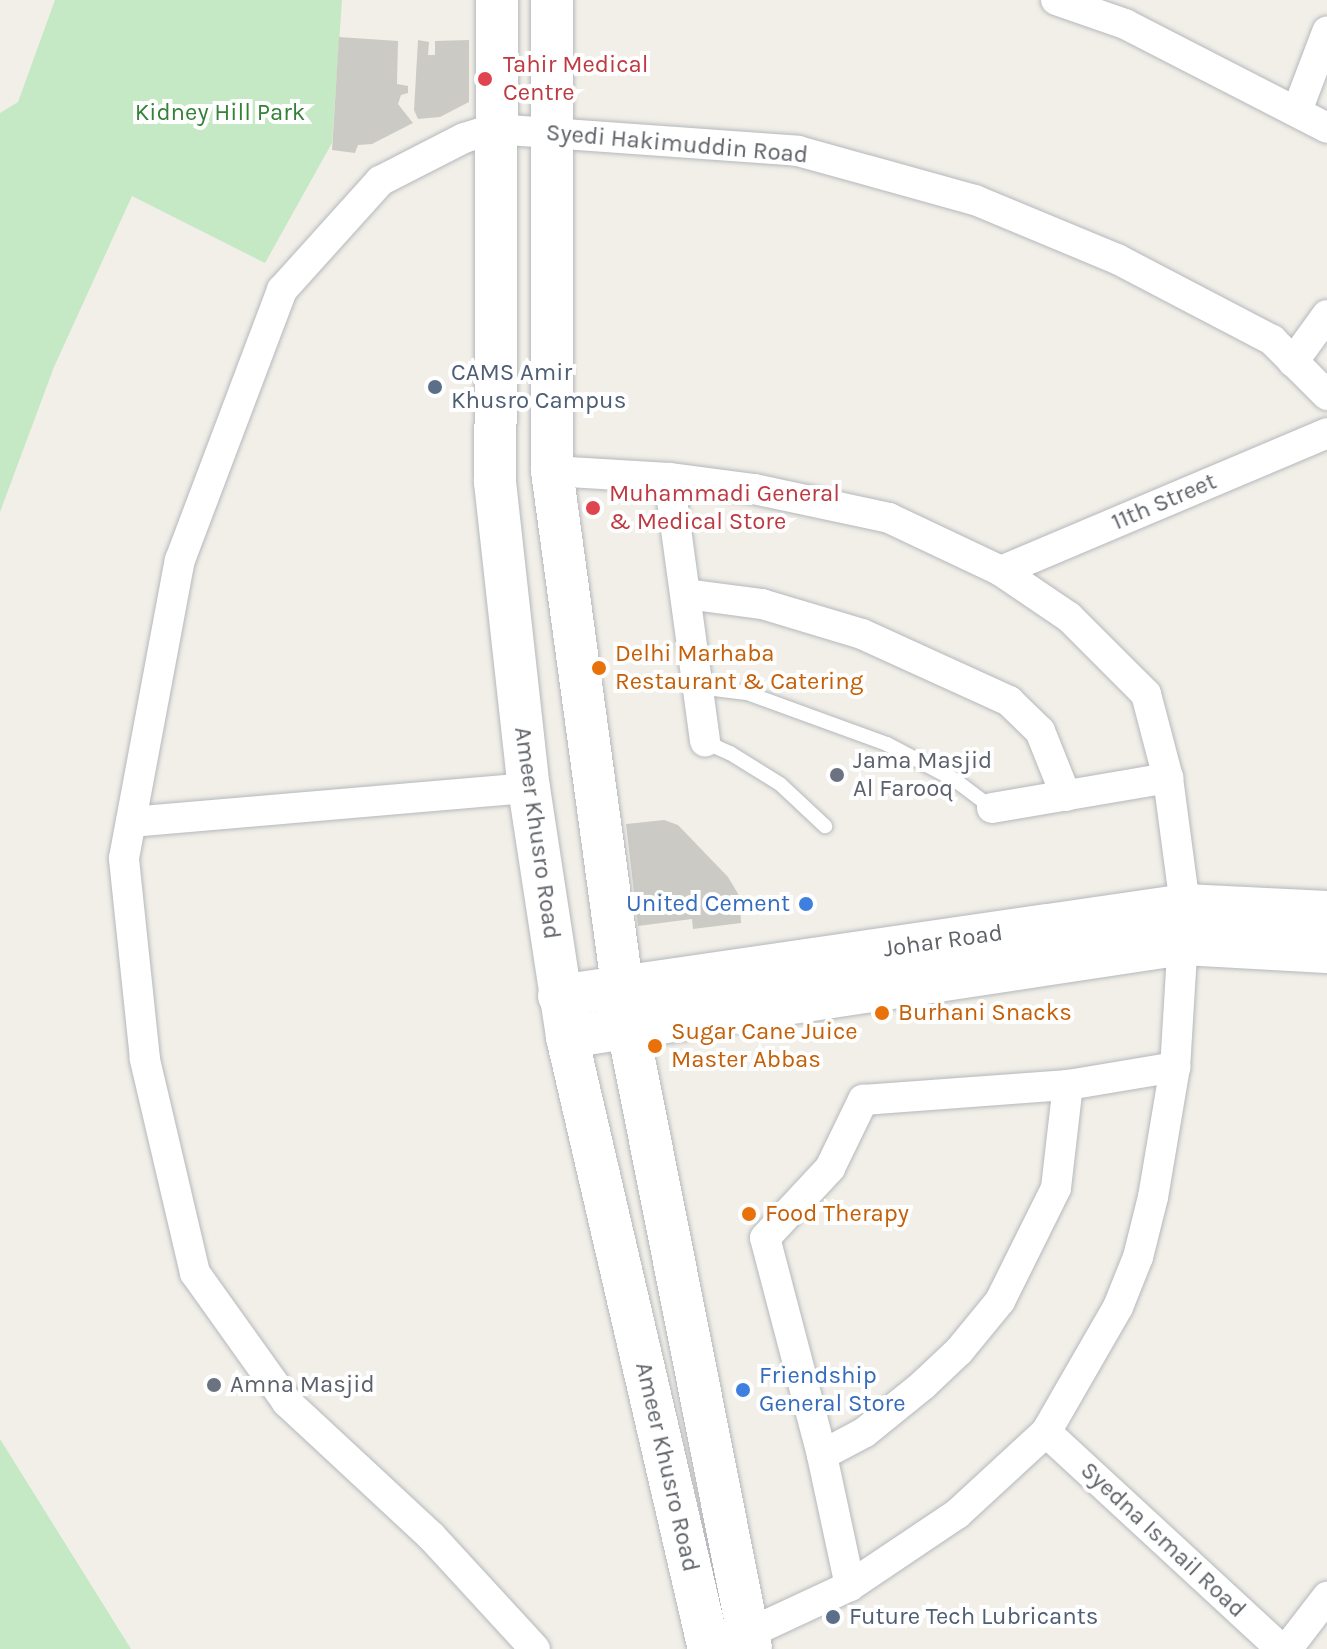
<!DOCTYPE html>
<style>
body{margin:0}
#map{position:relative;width:1327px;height:1649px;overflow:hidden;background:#f1efe8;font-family:Karla,sans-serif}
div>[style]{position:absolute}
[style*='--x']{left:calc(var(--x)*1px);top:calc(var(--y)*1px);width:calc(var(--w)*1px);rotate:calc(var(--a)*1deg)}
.green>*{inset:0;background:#c5e8c5}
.building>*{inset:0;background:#cccac5}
.roads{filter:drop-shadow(0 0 2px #b5b8bc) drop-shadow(0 0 2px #b5b8bc)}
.lane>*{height:14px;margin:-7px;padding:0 7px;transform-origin:7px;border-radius:7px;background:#fff}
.street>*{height:30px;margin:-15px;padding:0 15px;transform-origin:15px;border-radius:15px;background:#fff}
.secondary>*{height:42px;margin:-21px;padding:0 21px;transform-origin:21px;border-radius:21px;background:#fff}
.dots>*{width:22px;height:22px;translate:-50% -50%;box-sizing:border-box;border:4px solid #fff;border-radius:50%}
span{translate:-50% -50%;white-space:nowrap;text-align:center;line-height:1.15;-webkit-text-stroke:8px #fff;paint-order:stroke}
.health-label{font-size:24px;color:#be3a42}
.left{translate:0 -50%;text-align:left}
.park-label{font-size:24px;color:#348238}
.street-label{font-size:24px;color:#5f6368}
.service-label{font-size:24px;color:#4e5e75}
.food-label{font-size:24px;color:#c56008}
.worship-label{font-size:24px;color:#5b616d}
.shop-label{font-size:24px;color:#366cbe}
.right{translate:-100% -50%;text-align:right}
</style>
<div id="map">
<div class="green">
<i style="clip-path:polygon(55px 0,342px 0,332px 143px,265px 263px,132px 196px,54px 367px,0 512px,0 113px,18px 102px)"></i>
<i style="clip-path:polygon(0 1439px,131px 1649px,0 1649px)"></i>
</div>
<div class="building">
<i style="clip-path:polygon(339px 37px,398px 41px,397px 84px,408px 86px,408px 93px,401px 95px,398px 104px,413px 123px,372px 144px,358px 145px,355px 153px,332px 150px)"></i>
<i style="clip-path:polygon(418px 40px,429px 42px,428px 55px,435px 55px,435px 41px,469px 40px,469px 102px,440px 117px,418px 119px,414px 110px)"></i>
<i style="clip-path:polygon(664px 820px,678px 825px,728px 877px,740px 897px,741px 923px,693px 929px,692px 919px,638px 926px,626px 824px)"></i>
</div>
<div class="roads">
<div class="lane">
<i style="--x:698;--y:687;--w:49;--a:7"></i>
<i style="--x:747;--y:693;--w:149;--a:20"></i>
<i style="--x:887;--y:744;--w:77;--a:27.9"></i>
<i style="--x:955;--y:780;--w:46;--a:37.1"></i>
<i style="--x:705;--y:742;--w:27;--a:24"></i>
<i style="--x:730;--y:753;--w:59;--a:31.8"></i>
<i style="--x:780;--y:784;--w:62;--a:43"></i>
</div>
<div class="street">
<i style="--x:1056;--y:0;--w:73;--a:19.2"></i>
<i style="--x:1125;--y:24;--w:227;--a:27.2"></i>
<i style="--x:1297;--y:111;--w:85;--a:-69.2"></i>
<i style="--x:1293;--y:362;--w:58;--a:-54.1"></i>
<i style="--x:552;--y:471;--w:117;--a:3.4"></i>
<i style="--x:669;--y:478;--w:86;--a:7.4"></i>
<i style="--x:754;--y:489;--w:138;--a:12.1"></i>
<i style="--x:889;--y:518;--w:124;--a:25.3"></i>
<i style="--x:1001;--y:571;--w:82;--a:34.1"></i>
<i style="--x:1069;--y:617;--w:109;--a:45"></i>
<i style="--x:1146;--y:694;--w:87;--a:75.3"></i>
<i style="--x:1168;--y:778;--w:128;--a:82.4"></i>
<i style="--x:1185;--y:905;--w:162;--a:93.5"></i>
<i style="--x:1175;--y:1067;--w:132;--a:99.6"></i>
<i style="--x:1153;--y:1197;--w:62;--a:104"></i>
<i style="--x:1138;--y:1257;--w:54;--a:111.8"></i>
<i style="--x:1118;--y:1307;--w:144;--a:119.9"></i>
<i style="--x:1046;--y:1432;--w:121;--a:137.3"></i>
<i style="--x:957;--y:1514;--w:129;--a:146.1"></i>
<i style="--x:850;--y:1586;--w:114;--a:155"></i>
<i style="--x:747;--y:1634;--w:19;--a:164"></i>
<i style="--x:669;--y:478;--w:266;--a:82.2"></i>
<i style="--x:1001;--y:571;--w:354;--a:-22.9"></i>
<i style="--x:686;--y:594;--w:77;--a:7.5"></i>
<i style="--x:762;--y:604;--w:104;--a:16.7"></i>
<i style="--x:862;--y:634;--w:162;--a:24.5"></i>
<i style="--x:1009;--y:701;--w:43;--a:44.1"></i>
<i style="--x:1040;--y:731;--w:70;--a:68.2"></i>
<i style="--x:992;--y:808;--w:179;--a:-9.7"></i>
<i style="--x:131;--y:822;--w:399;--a:-4.9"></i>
<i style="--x:1046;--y:1432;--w:320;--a:42.7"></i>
<i style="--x:822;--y:1455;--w:49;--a:-28.1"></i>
<i style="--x:865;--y:1432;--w:75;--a:-39"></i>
<i style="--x:923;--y:1385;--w:50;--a:-43.4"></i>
<i style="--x:959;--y:1351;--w:65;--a:-50.6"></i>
<i style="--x:1000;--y:1301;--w:126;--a:-63.6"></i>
<i style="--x:1056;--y:1188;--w:104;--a:-83.4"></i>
<i style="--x:850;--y:1586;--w:134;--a:-102.1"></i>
<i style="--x:822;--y:1455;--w:224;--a:-104.7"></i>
<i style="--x:765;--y:1238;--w:96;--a:-47.1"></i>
<i style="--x:830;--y:1168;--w:76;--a:-64.1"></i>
<i style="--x:863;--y:1100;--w:206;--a:-4.2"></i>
<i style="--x:1068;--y:1085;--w:109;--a:-9.5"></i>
<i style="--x:535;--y:1649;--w:154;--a:-132.6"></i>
<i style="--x:431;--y:1536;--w:197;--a:-137.1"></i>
<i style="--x:287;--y:1402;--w:158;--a:-125.5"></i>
<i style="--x:195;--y:1273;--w:220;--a:-103.2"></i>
<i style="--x:145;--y:1059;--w:202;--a:-96"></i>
<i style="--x:124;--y:858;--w:303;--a:-79.4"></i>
<i style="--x:180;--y:560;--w:289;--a:-69.3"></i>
<i style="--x:282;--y:290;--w:147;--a:-48"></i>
<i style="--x:380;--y:181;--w:94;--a:-27.1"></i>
<i style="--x:464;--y:138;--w:31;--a:-17"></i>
<i style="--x:494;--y:129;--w:305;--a:4.1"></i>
<i style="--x:798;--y:151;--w:184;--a:15.5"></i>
<i style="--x:975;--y:200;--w:154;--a:22.6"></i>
<i style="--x:1117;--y:259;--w:175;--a:27.6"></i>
<i style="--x:1272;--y:340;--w:78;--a:45"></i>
<i style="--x:1287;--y:1649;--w:66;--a:-52.4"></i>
</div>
<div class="secondary">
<i style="--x:497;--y:0;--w:482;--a:90.2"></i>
<i style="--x:495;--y:482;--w:308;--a:83.7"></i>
<i style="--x:529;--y:788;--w:252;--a:81.3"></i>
<i style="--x:567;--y:1037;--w:628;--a:76.94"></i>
<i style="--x:552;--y:0;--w:471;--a:90"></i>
<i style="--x:552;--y:471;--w:563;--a:82.24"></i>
<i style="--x:628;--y:1029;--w:632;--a:78.78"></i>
<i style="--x:559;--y:996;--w:633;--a:-8.27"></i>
<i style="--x:1185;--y:905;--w:142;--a:2.8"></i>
<i style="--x:567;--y:1037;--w:623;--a:-8.59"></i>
<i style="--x:1183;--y:944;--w:144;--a:3.2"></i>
</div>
</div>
<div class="dots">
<i style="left:485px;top:79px;background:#e0444e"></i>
<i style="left:435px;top:387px;background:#5c6f8a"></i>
<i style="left:593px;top:508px;background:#e0444e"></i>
<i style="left:599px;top:668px;background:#e8710a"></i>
<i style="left:837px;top:775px;background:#6b7280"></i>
<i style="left:806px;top:904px;background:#3f7fe0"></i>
<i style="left:882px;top:1013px;background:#e8710a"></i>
<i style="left:655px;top:1046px;background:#e8710a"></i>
<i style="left:749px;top:1214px;background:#e8710a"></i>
<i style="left:214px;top:1385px;background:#6b7280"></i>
<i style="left:743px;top:1390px;background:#3f7fe0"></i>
<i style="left:833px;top:1617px;background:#5c6f8a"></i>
</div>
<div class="health-label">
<span class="left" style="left:503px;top:79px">Tahir Medical<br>Centre</span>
<span class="left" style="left:609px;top:508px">Muhammadi General<br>&amp; Medical Store</span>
</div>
<div class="park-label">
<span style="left:220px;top:113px">Kidney Hill Park</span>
</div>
<div class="street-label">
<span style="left:677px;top:144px;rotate:5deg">Syedi Hakimuddin Road</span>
<span style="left:1164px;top:502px;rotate:-23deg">11th Street</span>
<span style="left:537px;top:833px;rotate:82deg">Ameer Khusro Road</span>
<span style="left:943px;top:941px;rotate:-8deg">Johar Road</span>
<span style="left:667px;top:1467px;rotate:77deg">Ameer Khusro Road</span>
<span style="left:1163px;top:1540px;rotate:43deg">Syedna Ismail Road</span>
</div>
<div class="service-label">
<span class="left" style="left:451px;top:387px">CAMS Amir<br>Khusro Campus</span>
<span class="left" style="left:849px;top:1617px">Future Tech Lubricants</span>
</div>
<div class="food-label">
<span class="left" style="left:615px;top:668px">Delhi Marhaba<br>Restaurant &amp; Catering</span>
<span class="left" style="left:898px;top:1013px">Burhani Snacks</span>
<span class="left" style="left:671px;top:1046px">Sugar Cane Juice<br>Master Abbas</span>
<span class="left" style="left:765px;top:1214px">Food Therapy</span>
</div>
<div class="worship-label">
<span class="left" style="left:853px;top:775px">Jama Masjid<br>Al Farooq</span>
<span class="left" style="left:230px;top:1385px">Amna Masjid</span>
</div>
<div class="shop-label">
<span class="right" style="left:790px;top:904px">United Cement</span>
<span class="left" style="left:759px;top:1390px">Friendship<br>General Store</span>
</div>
</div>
